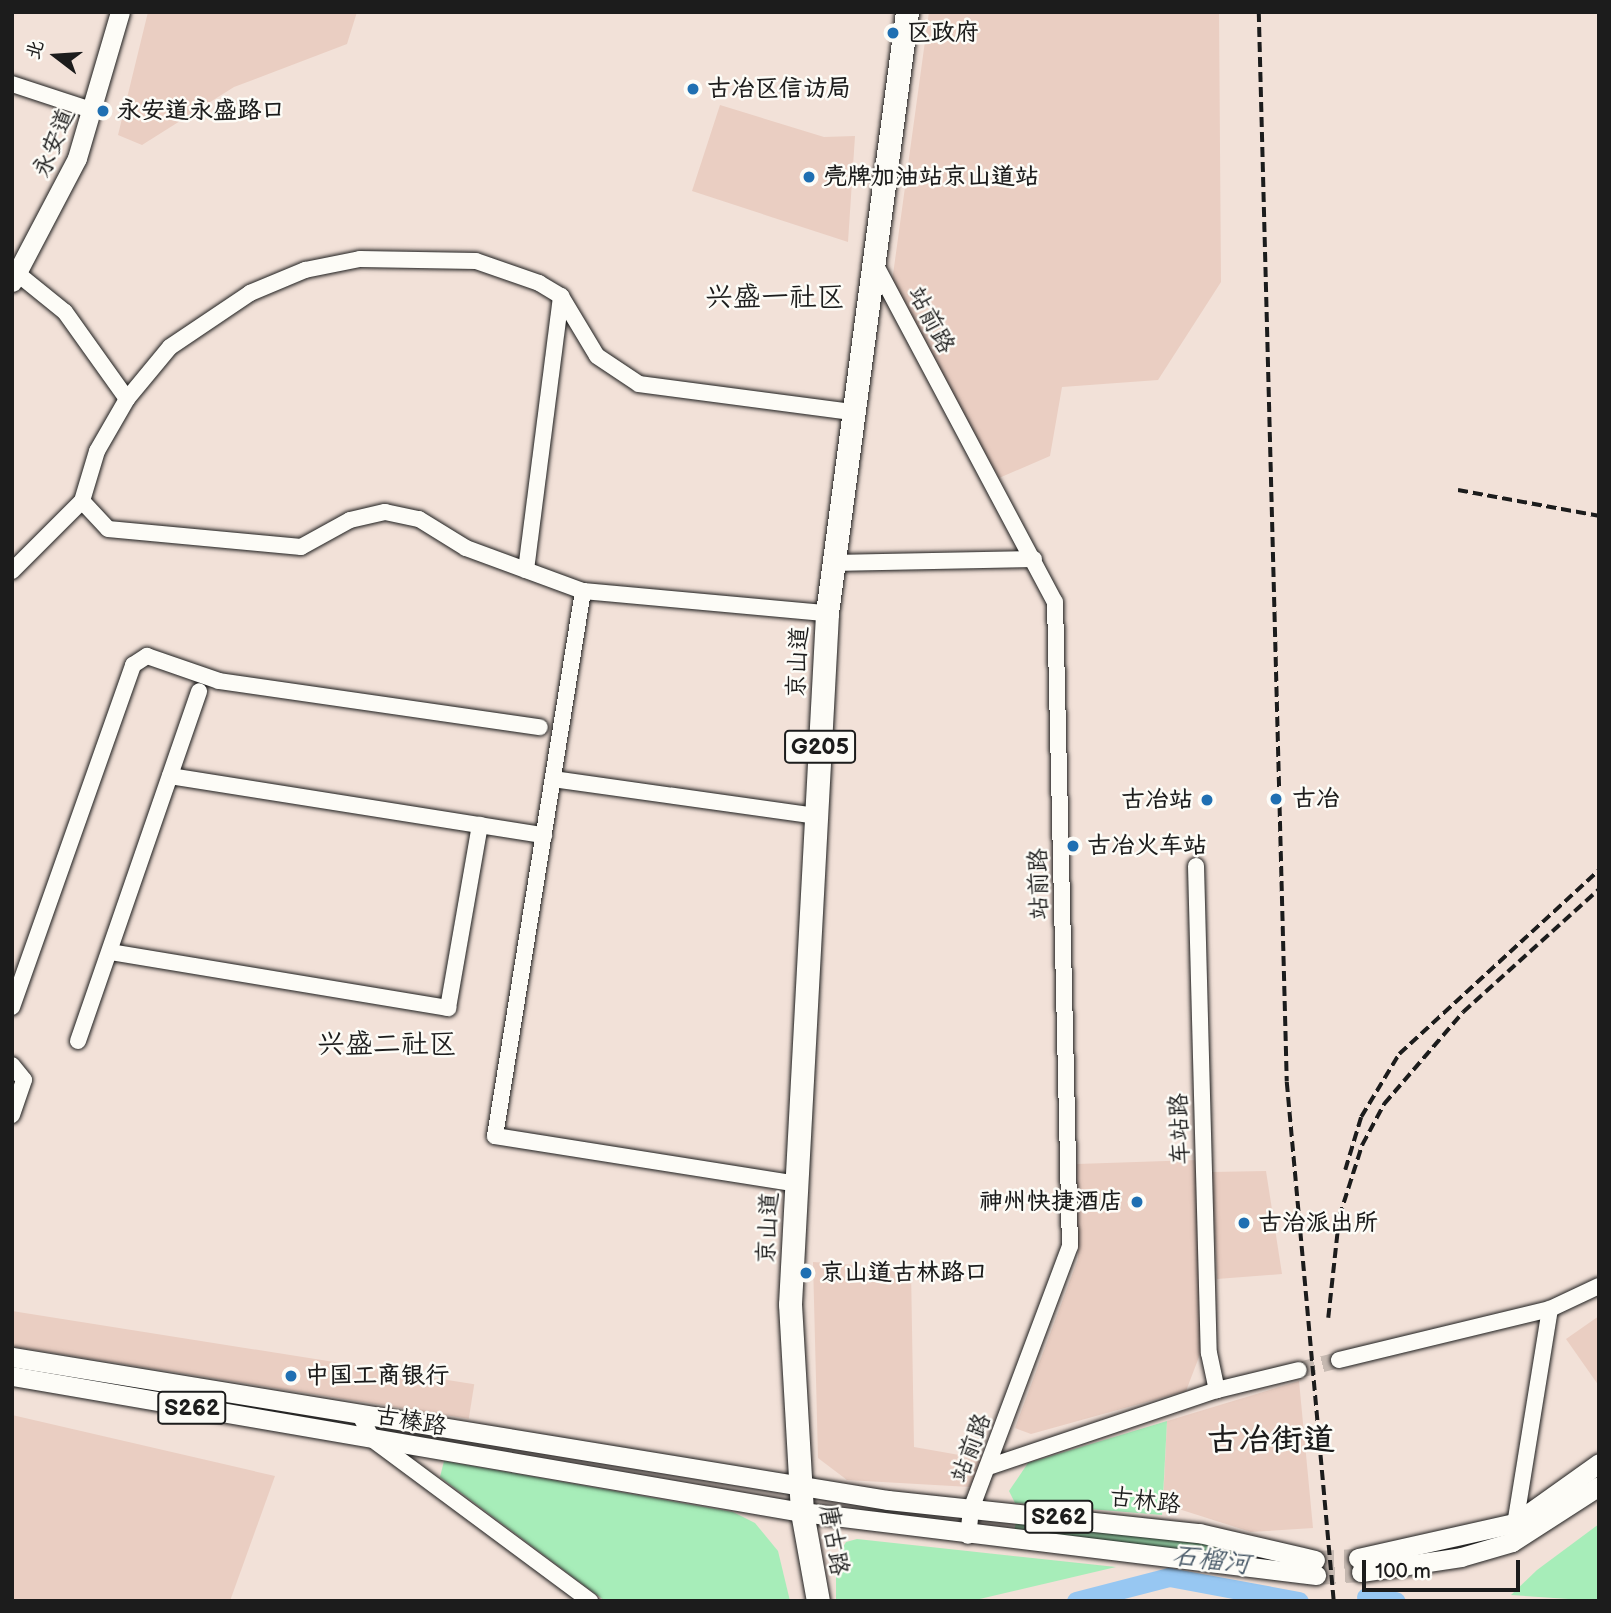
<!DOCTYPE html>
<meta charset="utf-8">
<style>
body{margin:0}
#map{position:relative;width:1611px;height:1613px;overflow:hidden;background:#f2e1d8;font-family:"Balsamiq Sans","LXGW WenKai TC",sans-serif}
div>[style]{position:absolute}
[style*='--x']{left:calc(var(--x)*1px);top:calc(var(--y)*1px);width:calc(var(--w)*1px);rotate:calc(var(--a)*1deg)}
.built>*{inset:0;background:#eacec2;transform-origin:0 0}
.green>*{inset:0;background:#a7edb9}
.river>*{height:19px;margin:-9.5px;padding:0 9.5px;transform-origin:9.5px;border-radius:9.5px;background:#97c7f2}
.minor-tunnel>*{height:16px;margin-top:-8px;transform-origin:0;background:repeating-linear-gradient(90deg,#c7bab2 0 16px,transparent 0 24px)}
.major-tunnel>*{height:19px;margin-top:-9.5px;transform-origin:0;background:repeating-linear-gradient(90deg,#c7bab2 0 19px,transparent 0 29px)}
.roads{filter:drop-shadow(0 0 2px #1c1c1c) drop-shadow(0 0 2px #1c1c1c)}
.minor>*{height:16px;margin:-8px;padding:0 8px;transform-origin:8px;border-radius:8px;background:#fdfcf7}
.major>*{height:19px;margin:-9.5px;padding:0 9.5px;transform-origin:9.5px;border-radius:9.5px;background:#fdfcf7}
.highway>*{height:23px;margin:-11.5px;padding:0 11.5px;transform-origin:11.5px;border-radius:11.5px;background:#fdfcf7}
.rail>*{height:3.5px;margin-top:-1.75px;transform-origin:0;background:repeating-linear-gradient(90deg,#1c1c1c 0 10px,transparent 0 15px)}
.dots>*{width:19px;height:19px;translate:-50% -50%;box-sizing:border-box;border:4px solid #fdfcf7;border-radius:50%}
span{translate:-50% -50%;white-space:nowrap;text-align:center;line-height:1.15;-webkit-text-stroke:5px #fdfcf7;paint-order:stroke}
.shield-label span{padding:2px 5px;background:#fdfcf7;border:2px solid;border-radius:5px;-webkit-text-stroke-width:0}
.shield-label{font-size:23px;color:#1c1c1c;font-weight:700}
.poi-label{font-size:24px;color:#1c1c1c;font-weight:700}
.left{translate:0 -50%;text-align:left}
.right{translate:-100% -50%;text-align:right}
.street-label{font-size:24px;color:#1c1c1c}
.water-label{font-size:26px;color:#475867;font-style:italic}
.quarter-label{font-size:28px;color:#1c1c1c}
.district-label{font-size:32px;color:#1c1c1c;font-weight:700}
.frame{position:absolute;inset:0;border:14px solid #1c1c1c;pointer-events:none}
.north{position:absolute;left:21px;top:21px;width:70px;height:70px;-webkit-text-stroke:5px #fdfcf7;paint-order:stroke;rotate:287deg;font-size:19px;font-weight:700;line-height:28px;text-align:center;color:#1c1c1c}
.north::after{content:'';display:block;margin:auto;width:24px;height:32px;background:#1c1c1c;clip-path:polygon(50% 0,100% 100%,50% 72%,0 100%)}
.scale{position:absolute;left:1362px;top:1560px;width:158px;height:32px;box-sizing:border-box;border:4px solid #1c1c1c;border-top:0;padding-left:9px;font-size:21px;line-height:24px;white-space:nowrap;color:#1c1c1c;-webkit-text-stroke:5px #fdfcf7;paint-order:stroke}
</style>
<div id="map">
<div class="built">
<i style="clip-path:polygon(148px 12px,357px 12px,347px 44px,234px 87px,142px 145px,118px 135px)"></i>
<i style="clip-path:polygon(929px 12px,1219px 12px,1221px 282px,1158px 380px,1062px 387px,1050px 456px,999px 478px,892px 282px)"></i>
<i style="clip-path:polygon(720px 105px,824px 137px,855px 136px,848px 242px,692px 191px)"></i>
<i style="clip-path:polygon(1196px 1160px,1202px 1349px,1186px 1391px,1031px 1434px,1015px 1428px,1078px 1259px,1077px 1164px)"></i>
<i style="clip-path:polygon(1266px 1171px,1282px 1274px,1217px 1279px,1212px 1172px)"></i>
<i style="clip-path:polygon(813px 1262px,911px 1269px,914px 1447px,982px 1459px,970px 1487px,847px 1480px,818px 1458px)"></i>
<i style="left:12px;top:1311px;width:468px;height:35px;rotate:9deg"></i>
<i style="clip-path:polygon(1599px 1316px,1599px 1386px,1566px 1339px)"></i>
<i style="clip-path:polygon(1299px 1381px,1313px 1528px,1251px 1532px,1163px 1504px,1167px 1421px)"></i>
<i style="clip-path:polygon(12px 1415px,275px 1476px,230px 1601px,12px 1601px)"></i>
</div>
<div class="green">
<i style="clip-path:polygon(1167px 1421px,1162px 1515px,1015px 1503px,1009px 1491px,1028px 1463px)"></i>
<i style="clip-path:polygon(444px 1461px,733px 1512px,755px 1523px,778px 1551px,790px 1601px,605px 1601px,440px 1477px)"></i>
<i style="clip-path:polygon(1016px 1521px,1171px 1536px,1234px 1549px,1237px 1555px,1231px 1560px,1014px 1534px)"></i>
<i style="clip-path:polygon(1599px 1524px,1599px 1601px,1511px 1595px,1537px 1570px)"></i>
<i style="clip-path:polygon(857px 1539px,1116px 1567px,971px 1601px,836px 1601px,836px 1559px,846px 1542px)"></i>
</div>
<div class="river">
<i style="--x:1366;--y:1597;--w:30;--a:8"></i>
<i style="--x:1076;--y:1601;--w:96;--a:-14.5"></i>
<i style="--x:1169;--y:1577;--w:132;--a:10.5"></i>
</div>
<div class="minor-tunnel">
<i style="--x:1299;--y:1370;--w:41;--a:-14"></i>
</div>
<div class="major-tunnel">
<i style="--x:1315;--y:1560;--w:43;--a:-2.7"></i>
<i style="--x:1316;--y:1575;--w:45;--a:-3.8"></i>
</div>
<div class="roads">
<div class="minor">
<i style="--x:12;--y:84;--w:86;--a:18.2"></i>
<i style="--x:873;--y:260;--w:387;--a:62"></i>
<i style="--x:1055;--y:602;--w:644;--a:88.67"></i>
<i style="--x:1070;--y:1246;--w:281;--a:110.6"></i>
<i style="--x:971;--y:1509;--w:27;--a:96"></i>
<i style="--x:18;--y:274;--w:60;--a:39"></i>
<i style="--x:65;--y:312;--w:107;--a:54.5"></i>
<i style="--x:82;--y:501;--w:38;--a:47"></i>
<i style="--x:108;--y:529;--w:194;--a:5.3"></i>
<i style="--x:301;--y:547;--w:56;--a:-28.9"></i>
<i style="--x:350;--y:520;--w:36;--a:-13"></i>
<i style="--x:385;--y:512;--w:35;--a:12"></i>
<i style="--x:419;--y:519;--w:55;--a:31.7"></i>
<i style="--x:466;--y:548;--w:125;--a:20.2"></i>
<i style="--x:583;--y:591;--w:245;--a:5.2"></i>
<i style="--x:832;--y:563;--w:202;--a:-1.1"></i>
<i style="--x:526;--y:570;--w:276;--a:-82.7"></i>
<i style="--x:12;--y:571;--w:99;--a:-45"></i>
<i style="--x:82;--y:501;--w:52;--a:-73.3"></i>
<i style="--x:97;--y:451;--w:60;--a:-60"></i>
<i style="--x:127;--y:399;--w:67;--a:-50.4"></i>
<i style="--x:170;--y:347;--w:97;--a:-34"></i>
<i style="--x:250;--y:293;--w:60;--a:-22.7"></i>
<i style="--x:305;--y:270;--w:56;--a:-11.3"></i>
<i style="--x:360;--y:259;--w:116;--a:1"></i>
<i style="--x:476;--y:261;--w:67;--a:19.2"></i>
<i style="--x:539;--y:283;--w:26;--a:31"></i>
<i style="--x:561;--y:296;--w:70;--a:59"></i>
<i style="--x:597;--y:356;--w:50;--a:33.7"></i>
<i style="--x:639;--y:384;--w:214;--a:7.5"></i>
<i style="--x:583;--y:591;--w:552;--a:99.17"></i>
<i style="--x:495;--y:1136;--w:306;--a:9"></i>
<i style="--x:170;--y:776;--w:379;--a:9"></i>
<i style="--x:553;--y:779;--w:267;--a:8"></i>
<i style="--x:1196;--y:866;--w:487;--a:88.5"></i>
<i style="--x:1209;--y:1353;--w:38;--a:78"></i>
<i style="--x:110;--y:952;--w:343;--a:9.4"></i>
<i style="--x:448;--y:1008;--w:186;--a:-80.1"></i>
<i style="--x:12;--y:1007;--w:363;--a:-70.5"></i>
<i style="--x:133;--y:665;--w:17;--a:-33"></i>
<i style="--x:147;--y:656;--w:76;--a:19.1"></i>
<i style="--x:219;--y:681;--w:324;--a:8.2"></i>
<i style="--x:78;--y:1041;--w:370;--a:-70.9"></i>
<i style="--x:12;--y:1065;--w:19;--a:51"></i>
<i style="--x:24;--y:1080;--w:37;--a:109"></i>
<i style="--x:1339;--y:1360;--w:217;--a:-13.6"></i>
<i style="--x:1550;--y:1309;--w:54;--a:-25.1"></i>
<i style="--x:361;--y:1417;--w:25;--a:63"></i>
<i style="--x:372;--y:1439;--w:272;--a:36.6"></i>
<i style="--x:988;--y:1467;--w:242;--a:-18.6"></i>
<i style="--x:1217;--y:1390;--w:84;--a:-13.7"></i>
<i style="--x:1514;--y:1531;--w:225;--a:-80.8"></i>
</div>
<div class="major">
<i style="--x:12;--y:282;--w:140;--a:-62.3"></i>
<i style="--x:77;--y:158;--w:152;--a:-73.6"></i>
<i style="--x:12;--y:1357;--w:888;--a:9.27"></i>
<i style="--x:888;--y:1500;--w:313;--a:6.1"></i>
<i style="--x:1199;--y:1533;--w:119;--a:13.1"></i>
<i style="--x:12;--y:1376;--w:802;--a:9.77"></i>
<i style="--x:802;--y:1512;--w:518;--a:6.99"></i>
<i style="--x:1358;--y:1558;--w:161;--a:-12.6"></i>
<i style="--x:1515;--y:1523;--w:103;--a:-35.5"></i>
<i style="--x:1361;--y:1572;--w:101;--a:-8.5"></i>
<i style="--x:1461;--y:1557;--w:53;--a:-16.4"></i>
<i style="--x:1512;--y:1542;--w:103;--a:-32.8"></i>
</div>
<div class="highway">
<i style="--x:818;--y:1601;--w:90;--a:-100.2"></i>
<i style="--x:802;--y:1512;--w:208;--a:-93.3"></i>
<i style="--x:790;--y:1304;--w:692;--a:-86.93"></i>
<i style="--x:827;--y:613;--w:606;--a:-82.42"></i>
</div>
</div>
<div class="rail">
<i style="--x:1259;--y:12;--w:1070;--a:88.5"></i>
<i style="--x:1287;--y:1082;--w:521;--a:84.83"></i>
<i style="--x:1458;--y:490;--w:143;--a:10.4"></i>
<i style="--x:1345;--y:1170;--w:55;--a:-73.2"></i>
<i style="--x:1361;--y:1117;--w:74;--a:-58.9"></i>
<i style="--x:1399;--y:1054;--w:272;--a:-42.6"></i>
<i style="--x:1328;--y:1318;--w:102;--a:-83.8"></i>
<i style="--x:1339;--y:1217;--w:76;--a:-72.3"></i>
<i style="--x:1362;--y:1145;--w:47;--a:-61.8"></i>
<i style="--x:1384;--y:1104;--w:121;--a:-49.3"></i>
<i style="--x:1463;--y:1012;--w:183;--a:-42.1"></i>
</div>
<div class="dots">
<i style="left:893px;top:33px;background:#1f6fb2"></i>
<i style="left:693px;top:89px;background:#1f6fb2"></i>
<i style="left:103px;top:111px;background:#1f6fb2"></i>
<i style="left:809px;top:177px;background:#1f6fb2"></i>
<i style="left:1276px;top:799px;background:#1f6fb2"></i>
<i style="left:1207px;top:800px;background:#1f6fb2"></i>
<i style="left:1073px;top:846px;background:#1f6fb2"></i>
<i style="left:1137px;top:1202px;background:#1f6fb2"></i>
<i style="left:1244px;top:1223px;background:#1f6fb2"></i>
<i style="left:806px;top:1273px;background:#1f6fb2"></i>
<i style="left:291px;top:1376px;background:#1f6fb2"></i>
</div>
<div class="shield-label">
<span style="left:820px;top:747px">G205</span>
<span style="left:192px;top:1408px">S262</span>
<span style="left:1059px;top:1517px">S262</span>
</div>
<div class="poi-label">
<span class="left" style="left:907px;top:33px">区政府</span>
<span class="left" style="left:707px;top:89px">古冶区信访局</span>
<span class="left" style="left:117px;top:111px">永安道永盛路口</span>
<span class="left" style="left:823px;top:177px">壳牌加油站京山道站</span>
<span class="left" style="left:1292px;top:799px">古冶</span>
<span class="right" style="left:1193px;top:800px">古冶站</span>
<span class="left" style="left:1087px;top:846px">古冶火车站</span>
<span class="right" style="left:1123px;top:1202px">神州快捷酒店</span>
<span class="left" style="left:1258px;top:1223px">古治派出所</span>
<span class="left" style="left:820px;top:1273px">京山道古林路口</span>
<span class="left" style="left:305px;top:1376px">中国工商银行</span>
</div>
<div class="street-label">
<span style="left:54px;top:143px;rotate:-68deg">永安道</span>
<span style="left:931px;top:320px;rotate:62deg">站前路</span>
<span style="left:798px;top:662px;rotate:-87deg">京山道</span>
<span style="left:1039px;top:884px;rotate:-91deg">站前路</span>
<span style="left:1180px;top:1129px;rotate:-92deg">车站路</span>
<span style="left:768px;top:1228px;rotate:-87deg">京山道</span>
<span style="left:411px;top:1421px;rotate:10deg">古榛路</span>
<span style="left:971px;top:1448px;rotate:-69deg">站前路</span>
<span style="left:1145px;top:1501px;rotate:7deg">古林路</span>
<span style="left:834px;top:1540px;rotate:81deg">唐古路</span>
</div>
<div class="water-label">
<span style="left:1211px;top:1561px;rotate:7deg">石榴河</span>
</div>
<div class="quarter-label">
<span style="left:775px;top:298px">兴盛一社区</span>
<span style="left:387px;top:1045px">兴盛二社区</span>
</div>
<div class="district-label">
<span style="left:1271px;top:1441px">古冶街道</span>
</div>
<div class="frame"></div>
<div class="north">北</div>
<div class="scale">100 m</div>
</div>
